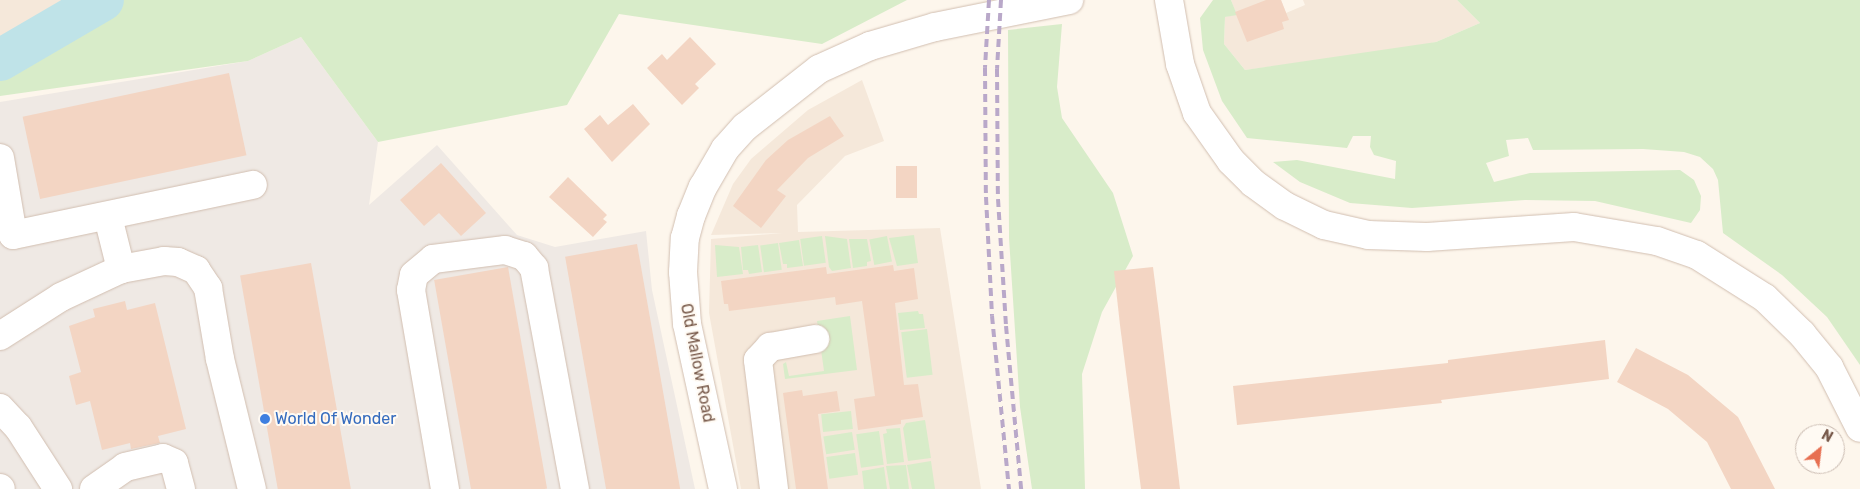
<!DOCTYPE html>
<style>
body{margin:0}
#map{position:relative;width:1860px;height:489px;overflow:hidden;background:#fdf6ec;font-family:Rubik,sans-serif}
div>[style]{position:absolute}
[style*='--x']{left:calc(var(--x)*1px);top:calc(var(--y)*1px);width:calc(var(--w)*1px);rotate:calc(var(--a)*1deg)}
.residential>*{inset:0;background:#f5e8da}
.industrial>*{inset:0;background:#efe9e4}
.green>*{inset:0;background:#d8ecc9;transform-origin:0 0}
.river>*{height:42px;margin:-21px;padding:0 21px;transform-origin:21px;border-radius:21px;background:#bfe3e8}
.building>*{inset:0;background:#f3d5c3;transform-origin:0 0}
.roads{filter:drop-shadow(0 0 1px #d1beb0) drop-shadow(0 0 1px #d1beb0)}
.minor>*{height:28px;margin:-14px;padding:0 14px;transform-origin:14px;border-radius:14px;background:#fff}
.rail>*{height:4px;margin-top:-2px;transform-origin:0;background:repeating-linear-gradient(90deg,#b9a8c9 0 8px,transparent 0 13px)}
.dots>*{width:14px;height:14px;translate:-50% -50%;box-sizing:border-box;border:2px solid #fffaf3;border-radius:50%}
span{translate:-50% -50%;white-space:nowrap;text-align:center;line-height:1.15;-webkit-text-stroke:4px #fffaf3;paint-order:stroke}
.street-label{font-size:16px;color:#7a5c4d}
.shop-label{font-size:16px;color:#366cbe}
.left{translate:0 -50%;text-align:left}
.north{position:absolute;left:1795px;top:424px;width:50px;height:50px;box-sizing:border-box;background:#fffaf3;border:1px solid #cabbb1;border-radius:50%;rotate:29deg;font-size:14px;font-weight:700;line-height:20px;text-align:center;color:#7a5c4d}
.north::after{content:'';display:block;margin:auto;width:18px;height:22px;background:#e76f51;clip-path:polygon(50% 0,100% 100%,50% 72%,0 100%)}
</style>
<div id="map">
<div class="residential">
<i style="clip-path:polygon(0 0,109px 0,0 65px)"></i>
<i style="clip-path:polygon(1231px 0,1281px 0,1286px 13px,1305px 5px,1303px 0,1457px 0,1480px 23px,1436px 42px,1409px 48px,1245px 70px,1224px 44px,1225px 17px,1236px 14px)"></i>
<i style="clip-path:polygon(862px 80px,884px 141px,845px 156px,797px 205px,798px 232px,940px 228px,981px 489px,741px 489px,709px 313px,711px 239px,783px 233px,711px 235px,733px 184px,751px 159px,808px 110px)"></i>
</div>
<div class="industrial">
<i style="clip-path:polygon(301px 37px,378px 142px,369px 205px,437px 145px,517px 235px,555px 247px,646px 231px,652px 290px,695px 489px,0 489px,0 102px,248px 61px)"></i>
</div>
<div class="green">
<i style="clip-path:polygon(109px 0,907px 0,822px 44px,619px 14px,567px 105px,378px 142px,301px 37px,248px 61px,0 96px,0 65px)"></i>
<i style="clip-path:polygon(1213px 0,1231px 0,1237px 15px,1225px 17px,1224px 44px,1245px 70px,1436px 42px,1480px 23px,1457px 0,1860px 0,1860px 365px,1827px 317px,1782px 275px,1723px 233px,1718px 180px,1713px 169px,1700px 157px,1684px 152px,1643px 149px,1533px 150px,1528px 138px,1506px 140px,1509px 156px,1486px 163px,1494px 182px,1530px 173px,1680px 170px,1694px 180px,1701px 196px,1700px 210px,1691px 223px,1595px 201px,1525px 200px,1412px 208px,1350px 203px,1300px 182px,1273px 162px,1297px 160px,1395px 179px,1396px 161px,1374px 155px,1370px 147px,1371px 136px,1353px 136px,1347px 148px,1247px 138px,1222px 101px,1203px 50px,1200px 18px)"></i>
<i style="clip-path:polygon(1062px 24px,1057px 87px,1062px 118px,1113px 193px,1133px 256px,1102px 312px,1082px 374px,1085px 489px,1032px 489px,1020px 407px,1009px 238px,1008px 30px)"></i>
<i style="clip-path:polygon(914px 235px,918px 263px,897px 266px,889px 238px)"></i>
<i style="left:822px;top:236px;width:27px;height:22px;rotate:82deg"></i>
<i style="clip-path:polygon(825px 236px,847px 239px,851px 268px,832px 271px,829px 267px)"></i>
<i style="left:887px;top:236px;width:26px;height:18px;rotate:79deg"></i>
<i style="clip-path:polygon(849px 239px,867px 239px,871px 261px,867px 262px,867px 266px,853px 268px)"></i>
<i style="clip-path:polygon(799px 240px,803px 266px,787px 268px,787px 264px,783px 264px,779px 243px)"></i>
<i style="left:778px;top:243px;width:27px;height:18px;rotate:82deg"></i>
<i style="clip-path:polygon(715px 245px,739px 247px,743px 274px,717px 277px)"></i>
<i style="clip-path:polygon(758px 245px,762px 272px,749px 274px,748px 270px,743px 270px,741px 247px)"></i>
<i style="clip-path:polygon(918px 311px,919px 314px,923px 314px,925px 328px,900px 330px,898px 313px)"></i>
<i style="clip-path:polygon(850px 316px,857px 370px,785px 379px,783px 364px,786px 362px,789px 376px,824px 371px,817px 321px)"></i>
<i style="left:927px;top:329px;width:46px;height:26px;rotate:83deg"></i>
<i style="left:851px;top:411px;width:18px;height:30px;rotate:84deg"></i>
<i style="clip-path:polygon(925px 420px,931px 458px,908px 461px,903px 428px,906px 423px)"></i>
<i style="clip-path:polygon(900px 428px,904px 462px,887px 464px,883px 434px,887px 433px,886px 429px)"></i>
<i style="left:879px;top:431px;width:34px;height:23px;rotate:82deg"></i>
<i style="left:852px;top:432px;width:18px;height:29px;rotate:81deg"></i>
<i style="left:855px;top:453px;width:22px;height:29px;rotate:82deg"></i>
<i style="clip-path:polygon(931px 461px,935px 489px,912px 489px,907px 465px)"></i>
<i style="clip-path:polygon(906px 465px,909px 489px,890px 489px,886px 466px)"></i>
<i style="clip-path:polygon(884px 467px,887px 489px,864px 489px,862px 471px)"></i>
</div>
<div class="river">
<i style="--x:0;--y:60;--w:119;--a:-30.2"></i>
</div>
<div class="building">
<i style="clip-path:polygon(1266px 0,1281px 0,1289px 20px,1282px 22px,1284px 29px,1247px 42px,1235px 12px)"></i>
<i style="clip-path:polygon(690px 37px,716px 64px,695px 84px,699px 88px,682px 105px,647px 68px,662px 54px,667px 60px)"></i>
<i style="left:229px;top:73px;width:84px;height:211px;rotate:78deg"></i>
<i style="clip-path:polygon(633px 104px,650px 124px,612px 162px,584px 129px,600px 115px,608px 125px)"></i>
<i style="clip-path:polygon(830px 116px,844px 136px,808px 158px,777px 190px,786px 196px,761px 228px,733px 206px,766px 160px,788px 140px)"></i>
<i style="clip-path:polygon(441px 163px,486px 213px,461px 236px,439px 213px,424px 226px,400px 200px)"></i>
<i style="left:896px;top:166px;width:21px;height:32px"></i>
<i style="clip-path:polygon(568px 177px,607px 215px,603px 219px,607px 222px,593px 237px,549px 197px)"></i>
<i style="left:637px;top:244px;width:249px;height:73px;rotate:80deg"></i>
<i style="left:311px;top:263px;width:230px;height:72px;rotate:80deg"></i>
<i style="clip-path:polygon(893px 265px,894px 271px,914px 268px,918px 299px,895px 303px,904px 385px,918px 384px,923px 417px,901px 420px,901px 424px,858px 430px,854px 399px,875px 396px,862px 301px,836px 305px,835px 297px,729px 311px,728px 304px,724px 304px,721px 281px,826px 267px,827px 274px)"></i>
<i style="left:508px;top:267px;width:225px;height:75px;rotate:80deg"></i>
<i style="clip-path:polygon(1153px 267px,1159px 314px,1180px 489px,1141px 489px,1120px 325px,1114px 271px)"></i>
<i style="clip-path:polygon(125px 301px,127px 310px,155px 303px,186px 429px,158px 436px,160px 443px,131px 449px,130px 443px,102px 450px,90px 401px,76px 405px,69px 376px,81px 372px,69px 326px,95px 317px,93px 309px)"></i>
<i style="clip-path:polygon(1605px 340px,1609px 379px,1441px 400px,1442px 403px,1237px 425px,1233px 386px,1448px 363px,1448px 360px)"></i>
<i style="clip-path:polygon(1636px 348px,1688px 375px,1738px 417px,1775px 489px,1731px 489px,1707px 442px,1668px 409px,1617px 382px)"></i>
<i style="clip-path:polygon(802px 390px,803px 396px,837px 391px,840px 411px,818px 414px,828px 489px,796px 489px,783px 393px)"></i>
</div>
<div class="roads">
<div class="minor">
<i style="--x:1169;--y:0;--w:65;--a:80.2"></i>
<i style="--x:1180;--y:64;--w:52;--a:70.9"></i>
<i style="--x:1197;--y:113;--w:59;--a:54.7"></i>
<i style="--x:1231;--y:161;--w:31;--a:45"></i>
<i style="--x:1253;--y:183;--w:39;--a:36"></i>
<i style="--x:1285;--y:206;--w:43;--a:26"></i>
<i style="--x:1324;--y:225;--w:45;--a:12.8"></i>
<i style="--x:1368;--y:235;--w:59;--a:1.9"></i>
<i style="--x:1427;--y:237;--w:147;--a:-3.9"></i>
<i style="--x:1574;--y:227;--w:84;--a:9.6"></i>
<i style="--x:1657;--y:241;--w:42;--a:19.3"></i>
<i style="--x:1697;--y:255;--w:80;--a:32.3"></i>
<i style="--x:1765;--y:298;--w:52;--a:44.2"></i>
<i style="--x:1802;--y:334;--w:43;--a:50.7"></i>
<i style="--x:1829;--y:367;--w:68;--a:63.1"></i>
<i style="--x:0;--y:158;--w:78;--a:80.4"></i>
<i style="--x:13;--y:235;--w:245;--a:-11.8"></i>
<i style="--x:108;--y:217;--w:54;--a:76"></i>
<i style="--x:0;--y:336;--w:72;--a:-32.6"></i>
<i style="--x:61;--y:297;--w:66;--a:-25"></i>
<i style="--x:121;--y:269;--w:44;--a:-10.5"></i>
<i style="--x:164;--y:261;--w:14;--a:4"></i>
<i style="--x:178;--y:262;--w:20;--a:24"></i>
<i style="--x:196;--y:270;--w:22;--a:56"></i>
<i style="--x:208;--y:288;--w:72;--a:80.4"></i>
<i style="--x:220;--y:359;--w:134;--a:76.2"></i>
<i style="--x:0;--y:408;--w:26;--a:47"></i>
<i style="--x:18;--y:427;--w:74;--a:57.2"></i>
<i style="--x:0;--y:488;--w:1;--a:45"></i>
<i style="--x:94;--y:489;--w:38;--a:-35"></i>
<i style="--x:125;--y:467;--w:39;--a:-13"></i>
<i style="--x:163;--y:458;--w:12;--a:24"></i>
<i style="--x:174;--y:463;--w:27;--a:75"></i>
<i style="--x:445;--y:489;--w:202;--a:-99.7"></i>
<i style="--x:411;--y:290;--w:15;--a:-79"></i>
<i style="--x:414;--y:275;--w:25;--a:-40"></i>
<i style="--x:433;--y:259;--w:73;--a:-7.1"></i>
<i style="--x:505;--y:250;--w:20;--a:18"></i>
<i style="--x:524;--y:256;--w:16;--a:50"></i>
<i style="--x:534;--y:268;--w:225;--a:79.5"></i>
<i style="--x:723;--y:489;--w:169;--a:-102.3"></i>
<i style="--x:687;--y:324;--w:52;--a:-94.4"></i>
<i style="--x:683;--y:272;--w:34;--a:-87"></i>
<i style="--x:685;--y:238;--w:23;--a:-75"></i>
<i style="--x:691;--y:216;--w:31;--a:-68"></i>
<i style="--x:703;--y:187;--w:44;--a:-59.9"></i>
<i style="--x:725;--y:149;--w:30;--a:-48"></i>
<i style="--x:745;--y:127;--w:94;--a:-38.1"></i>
<i style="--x:819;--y:69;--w:56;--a:-24.3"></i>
<i style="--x:870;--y:46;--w:68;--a:-16.3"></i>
<i style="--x:935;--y:27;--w:137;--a:-11.4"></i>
<i style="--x:774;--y:489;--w:130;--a:-97.1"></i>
<i style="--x:758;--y:360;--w:18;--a:-47"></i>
<i style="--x:770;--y:347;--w:46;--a:-10.1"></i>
</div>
</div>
<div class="rail">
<i style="--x:989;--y:0;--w:68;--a:93.4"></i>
<i style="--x:985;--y:68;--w:129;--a:89.6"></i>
<i style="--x:986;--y:197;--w:119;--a:87.1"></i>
<i style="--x:992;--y:316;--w:174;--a:84.4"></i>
<i style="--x:1001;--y:0;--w:69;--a:93.3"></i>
<i style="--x:997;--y:69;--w:130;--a:89.6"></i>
<i style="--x:998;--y:199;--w:127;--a:86.4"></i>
<i style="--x:1006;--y:326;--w:164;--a:84.7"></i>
</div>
<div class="dots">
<i style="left:265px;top:419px;background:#3f7fe0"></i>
</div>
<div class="street-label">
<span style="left:697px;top:363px;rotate:79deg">Old Mallow Road</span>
</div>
<div class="shop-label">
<span class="left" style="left:275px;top:419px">World Of Wonder</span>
</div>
<div class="north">N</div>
</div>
